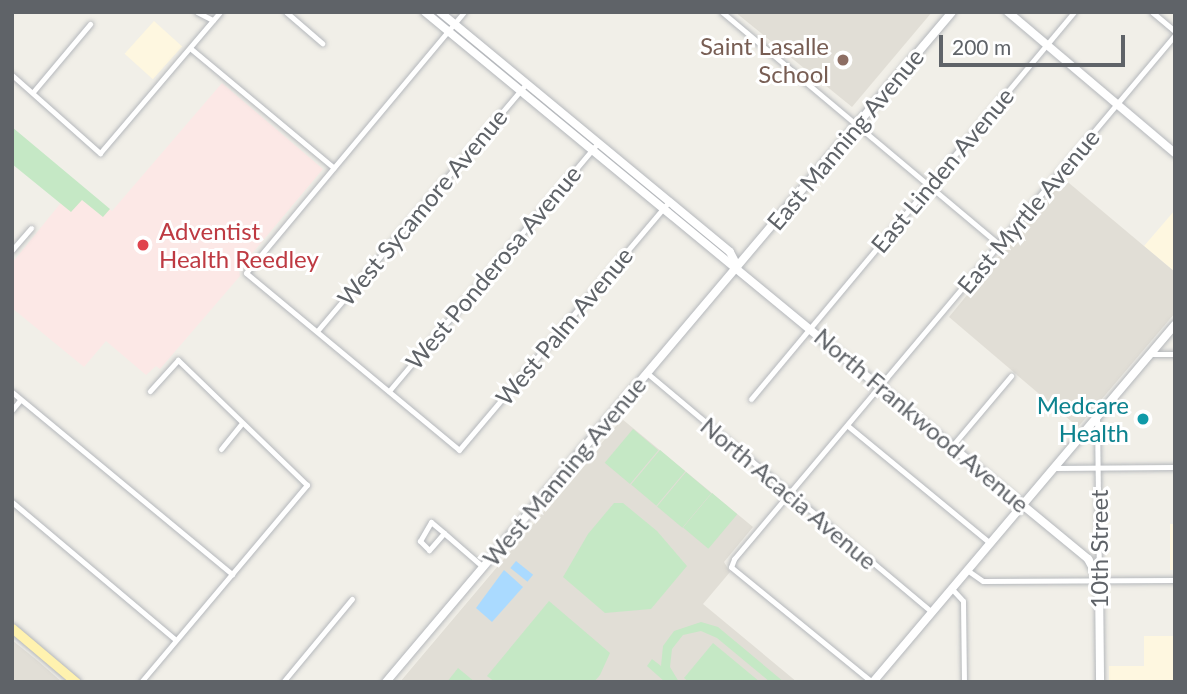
<!DOCTYPE html>
<style>
body{margin:0}
#map{position:relative;width:1187px;height:694px;overflow:hidden;background:#f1efe8;font-family:Lato,sans-serif}
div>[style]{position:absolute}
[style*='--x']{left:calc(var(--x)*1px);top:calc(var(--y)*1px);width:calc(var(--w)*1px);rotate:calc(var(--a)*1deg)}
.commercial>*{inset:0;background:#fef7e0;transform-origin:0 0}
.education>*{inset:0;background:#e1ded6}
.medical>*{inset:0;background:#fce8e6}
.green>*{inset:0;background:#c5e8c5;transform-origin:0 0}
.water>*{inset:0;background:#aadaff;transform-origin:0 0}
.roads{filter:drop-shadow(0 0 2px #b5b8bc) drop-shadow(0 0 2px #b5b8bc)}
.street>*{height:5px;margin:-2.5px;padding:0 2.5px;transform-origin:2.5px;border-radius:2.5px;background:#fff}
.secondary>*{height:8px;margin:-4px;padding:0 4px;transform-origin:4px;border-radius:4px;background:#fff}
.primary>*{height:9px;margin:-4.5px;padding:0 4.5px;transform-origin:4.5px;border-radius:4.5px;background:#fff2af}
.dots>*{width:19px;height:19px;translate:-50% -50%;box-sizing:border-box;border:4px solid #fff;border-radius:50%}
span{translate:-50% -50%;white-space:nowrap;text-align:center;line-height:1.15;-webkit-text-stroke:6px #fff;paint-order:stroke}
.education-label{font-size:24px;color:#785e54}
.right{translate:-100% -50%;text-align:right}
.street-label{font-size:24px;color:#5f6368}
.health-label{font-size:24px;color:#be3a42}
.left{translate:0 -50%;text-align:left}
.culture-label{font-size:24px;color:#0d838f}
.frame{position:absolute;inset:0;border:14px solid #5f6368;pointer-events:none}
.scale{position:absolute;left:939px;top:35px;width:186px;height:32px;box-sizing:border-box;border:4px solid #5f6368;border-top:0;padding-left:9px;font-size:21px;line-height:24px;white-space:nowrap;color:#5f6368;-webkit-text-stroke:5px #fff;paint-order:stroke}
</style>
<div id="map">
<div class="commercial">
<i style="left:154px;top:21px;width:38px;height:44px;rotate:42deg"></i>
<i style="clip-path:polygon(1175px 210px,1175px 272px,1144px 246px)"></i>
<i style="left:1170px;top:524px;width:5px;height:46px"></i>
<i style="clip-path:polygon(1144px 636px,1173px 636px,1174px 682px,1109px 682px,1109px 666px,1144px 666px)"></i>
</div>
<div class="education">
<i style="clip-path:polygon(735px 12px,932px 12px,852px 107px)"></i>
<i style="clip-path:polygon(1063px 178px,1175px 272px,1175px 313px,1078px 427px,949px 317px)"></i>
<i style="clip-path:polygon(622px 419px,753px 527px,724px 562px,730px 572px,703px 604px,797px 682px,400px 682px)"></i>
<i style="clip-path:polygon(12px 640px,38px 661px,62px 682px,12px 682px)"></i>
</div>
<div class="medical">
<i style="clip-path:polygon(222px 83px,323px 169px,239px 269px,240px 276px,160px 369px,156px 366px,146px 375px,106px 341px,84px 367px,12px 308px,12px 263px,77px 183px,112px 211px)"></i>
</div>
<div class="green">
<i style="clip-path:polygon(12px 127px,110px 209px,103px 217px,82px 200px,71px 212px,12px 164px)"></i>
<i style="left:633px;top:429px;width:33px;height:44px;rotate:40deg"></i>
<i style="left:660px;top:450px;width:33px;height:45px;rotate:40deg"></i>
<i style="left:686px;top:472px;width:33px;height:45px;rotate:40deg"></i>
<i style="left:712px;top:493px;width:33px;height:45px;rotate:40deg"></i>
<i style="clip-path:polygon(614px 503px,623px 503px,657px 531px,687px 566px,651px 609px,605px 613px,563px 577px,588px 534px)"></i>
<i style="clip-path:polygon(549px 601px,610px 653px,600px 675px,594px 682px,495px 682px,487px 676px)"></i>
<i style="clip-path:polygon(701px 622px,718px 627px,784px 682px,770px 682px,717px 638px,701px 631px,683px 635px,672px 649px,670px 667px,679px 682px,665px 682px,647px 666px,652px 659px,661px 666px,663px 646px,674px 631px)"></i>
<i style="clip-path:polygon(713px 643px,760px 682px,689px 682px,684px 678px)"></i>
<i style="clip-path:polygon(458px 668px,475px 682px,447px 682px)"></i>
</div>
<div class="water">
<i style="left:516px;top:561px;width:22px;height:9px;rotate:39deg"></i>
<i style="clip-path:polygon(504px 570px,523px 587px,492px 622px,476px 608px)"></i>
</div>
<div class="roads">
<div class="street">
<i style="--x:197;--y:12;--w:18;--a:27"></i>
<i style="--x:286;--y:12;--w:48;--a:40.7"></i>
<i style="--x:464;--y:12;--w:340;--a:129.9"></i>
<i style="--x:246;--y:273;--w:277;--a:39.7"></i>
<i style="--x:459;--y:450;--w:324;--a:-49.8"></i>
<i style="--x:722;--y:12;--w:363;--a:40"></i>
<i style="--x:1152;--y:12;--w:30;--a:40"></i>
<i style="--x:190;--y:48;--w:187;--a:39.8"></i>
<i style="--x:12;--y:75;--w:118;--a:41.6"></i>
<i style="--x:100;--y:153;--w:185;--a:-49.6"></i>
<i style="--x:33;--y:92;--w:89;--a:-50"></i>
<i style="--x:12;--y:250;--w:29;--a:-49"></i>
<i style="--x:318;--y:330;--w:322;--a:-49.8"></i>
<i style="--x:1151;--y:354;--w:24;--a:0"></i>
<i style="--x:647;--y:373;--w:372;--a:40"></i>
<i style="--x:389;--y:391;--w:323;--a:-49.9"></i>
<i style="--x:12;--y:392;--w:286;--a:39.6"></i>
<i style="--x:751;--y:399;--w:504;--a:-50.15"></i>
<i style="--x:12;--y:410;--w:13;--a:-51"></i>
<i style="--x:1097;--y:417;--w:161;--a:89.3"></i>
<i style="--x:848;--y:426;--w:184;--a:39.5"></i>
<i style="--x:952;--y:446;--w:92;--a:-49.9"></i>
<i style="--x:221;--y:449;--w:33;--a:-51"></i>
<i style="--x:1054;--y:468;--w:121;--a:-0.5"></i>
<i style="--x:12;--y:502;--w:214;--a:40.1"></i>
<i style="--x:444;--y:533;--w:23;--a:131"></i>
<i style="--x:429;--y:550;--w:13;--a:-135"></i>
<i style="--x:420;--y:541;--w:22;--a:-60"></i>
<i style="--x:431;--y:522;--w:17;--a:40"></i>
<i style="--x:444;--y:533;--w:52;--a:41.1"></i>
<i style="--x:967;--y:570;--w:19;--a:35"></i>
<i style="--x:983;--y:581;--w:192;--a:-0.3"></i>
<i style="--x:952;--y:589;--w:16;--a:47"></i>
<i style="--x:963;--y:601;--w:81;--a:89.3"></i>
<i style="--x:141;--y:682;--w:258;--a:-49.9"></i>
<i style="--x:307;--y:485;--w:180;--a:-135.9"></i>
<i style="--x:178;--y:360;--w:42;--a:132.1"></i>
<i style="--x:283;--y:682;--w:108;--a:-50.3"></i>
<i style="--x:872;--y:682;--w:182;--a:-140.8"></i>
<i style="--x:731;--y:567;--w:9;--a:-69"></i>
<i style="--x:734;--y:559;--w:685;--a:-49.92"></i>
</div>
<div class="secondary">
<i style="--x:425;--y:12;--w:860;--a:39.52"></i>
<i style="--x:1088;--y:559;--w:24;--a:62"></i>
<i style="--x:1099;--y:580;--w:102;--a:89.4"></i>
<i style="--x:440;--y:12;--w:376;--a:39.6"></i>
<i style="--x:730;--y:252;--w:16;--a:63"></i>
<i style="--x:1008;--y:12;--w:219;--a:40.2"></i>
<i style="--x:386;--y:682;--w:877;--a:-49.81"></i>
<i style="--x:873;--y:682;--w:468;--a:-49.8"></i>
</div>
<div class="primary">
<i style="--x:12;--y:628;--w:84;--a:40.2"></i>
</div>
</div>
<div class="dots">
<i style="left:843px;top:60px;background:#8d6e63"></i>
<i style="left:143px;top:245px;background:#e0444e"></i>
<i style="left:1143px;top:419px;background:#0f9aa8"></i>
</div>
<div class="education-label">
<span class="right" style="left:829px;top:60px">Saint Lasalle<br>School</span>
</div>
<div class="street-label">
<span style="left:845px;top:139px;rotate:-50deg">East Manning Avenue</span>
<span style="left:942px;top:170px;rotate:-50deg">East Linden Avenue</span>
<span style="left:422px;top:207px;rotate:-50deg">West Sycamore Avenue</span>
<span style="left:1028px;top:211px;rotate:-50deg">East Myrtle Avenue</span>
<span style="left:493px;top:267px;rotate:-50deg">West Ponderosa Avenue</span>
<span style="left:564px;top:326px;rotate:-50deg">West Palm Avenue</span>
<span style="left:922px;top:420px;rotate:40deg">North Frankwood Avenue</span>
<span style="left:564px;top:471px;rotate:-50deg">West Manning Avenue</span>
<span style="left:789px;top:493px;rotate:40deg">North Acacia Avenue</span>
<span style="left:1099px;top:549px;rotate:-90deg">10th Street</span>
</div>
<div class="health-label">
<span class="left" style="left:159px;top:245px">Adventist<br>Health Reedley</span>
</div>
<div class="culture-label">
<span class="right" style="left:1129px;top:419px">Medcare<br>Health</span>
</div>
<div class="frame"></div>
<div class="scale">200 m</div>
</div>
